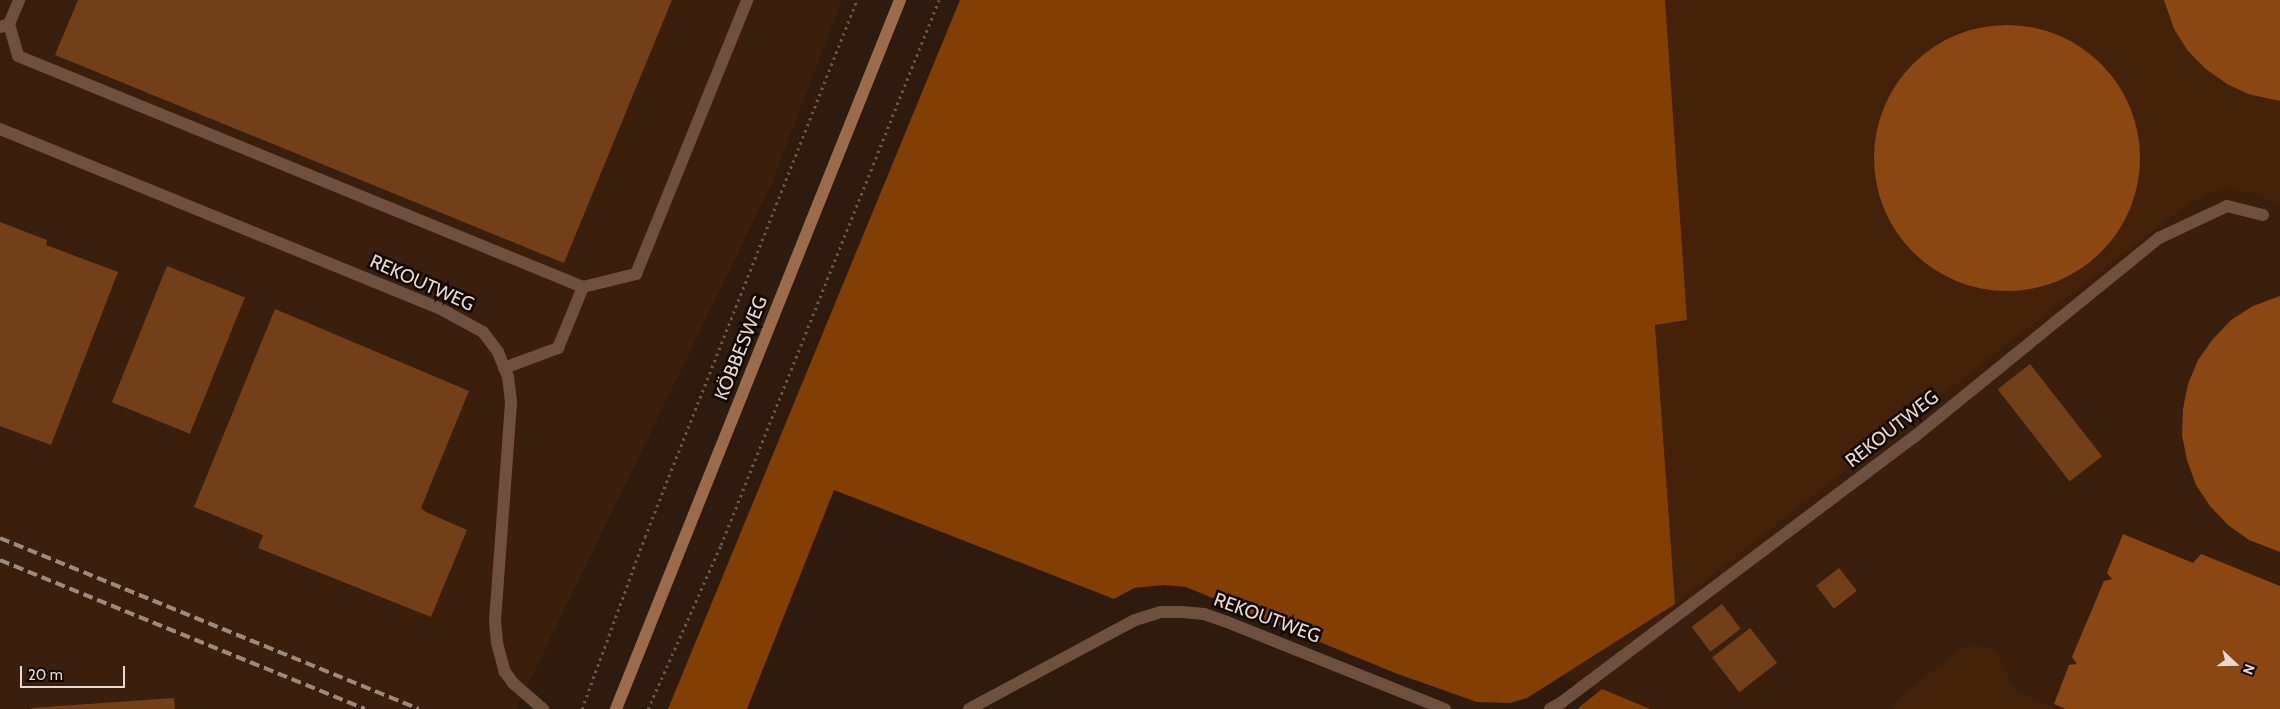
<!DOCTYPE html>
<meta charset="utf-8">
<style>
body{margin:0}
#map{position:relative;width:2280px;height:709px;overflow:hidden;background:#2f1b0d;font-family:Cabin,sans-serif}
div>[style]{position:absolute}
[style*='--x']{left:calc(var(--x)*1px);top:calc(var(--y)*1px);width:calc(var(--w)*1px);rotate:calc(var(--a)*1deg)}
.built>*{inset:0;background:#3a1f0d}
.green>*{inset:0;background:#432209}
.forest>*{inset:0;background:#833f03}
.water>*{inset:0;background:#8b4711}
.round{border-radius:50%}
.building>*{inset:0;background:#733f19;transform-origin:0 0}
.path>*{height:3px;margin-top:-1.5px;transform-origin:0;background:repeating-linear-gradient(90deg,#69574b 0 2.5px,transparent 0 6.5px)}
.lane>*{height:12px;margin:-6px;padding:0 6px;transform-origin:6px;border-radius:6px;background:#6f503e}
.street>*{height:12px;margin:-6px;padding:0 6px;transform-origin:6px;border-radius:6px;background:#6f503e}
.secondary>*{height:12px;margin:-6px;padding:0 6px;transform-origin:6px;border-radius:6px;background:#9b6b4c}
.rail>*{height:4px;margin-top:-2px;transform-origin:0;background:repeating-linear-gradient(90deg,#9a8a7f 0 10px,transparent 0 15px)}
span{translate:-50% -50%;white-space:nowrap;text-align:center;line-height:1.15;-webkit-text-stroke:5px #110804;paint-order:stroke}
.street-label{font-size:19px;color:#e7d9d0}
.north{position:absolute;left:2210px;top:639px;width:50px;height:50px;-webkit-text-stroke:4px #110804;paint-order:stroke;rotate:111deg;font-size:14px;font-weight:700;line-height:20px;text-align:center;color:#e7d9d0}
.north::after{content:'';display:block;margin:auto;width:18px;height:22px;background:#e7d9d0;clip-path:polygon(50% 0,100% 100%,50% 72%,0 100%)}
.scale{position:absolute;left:20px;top:666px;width:105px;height:22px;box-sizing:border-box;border:2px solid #e7d9d0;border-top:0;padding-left:6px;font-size:15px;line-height:18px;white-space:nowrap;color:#e7d9d0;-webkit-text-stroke:4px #110804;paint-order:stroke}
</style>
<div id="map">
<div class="built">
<i style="clip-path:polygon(0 0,842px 0,771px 185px,516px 709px,0 709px)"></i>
<i style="clip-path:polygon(1574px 0,2280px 0,2280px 709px,1635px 709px,1545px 668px)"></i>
</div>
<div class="green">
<i style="clip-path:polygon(1665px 0,2280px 0,2280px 205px,2254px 193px,2223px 189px,2207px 193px,2170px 217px,1675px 604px,1655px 324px,1687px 320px)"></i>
<i style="clip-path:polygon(1976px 645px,1998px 652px,2009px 681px,2018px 691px,2058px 709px,1895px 709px,1890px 705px,1957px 651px)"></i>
</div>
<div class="forest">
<i style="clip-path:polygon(960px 0,1665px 0,1687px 320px,1655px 325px,1675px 604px,1527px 698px,1510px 703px,1477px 702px,1395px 673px,1186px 587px,1164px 585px,1134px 588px,1114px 599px,834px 490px,747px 709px,668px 709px)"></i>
<i style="clip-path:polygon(1602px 689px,1650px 709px,1577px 709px)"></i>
</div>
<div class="water">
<i style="clip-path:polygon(2164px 0,2280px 0,2280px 101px,2248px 94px,2227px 84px,2206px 69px,2188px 51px,2174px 29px)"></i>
<i class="round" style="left:1874px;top:25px;width:266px;height:266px"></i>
<i style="clip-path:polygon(2280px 296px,2280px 552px,2249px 540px,2228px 525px,2210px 506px,2196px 485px,2187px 460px,2182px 435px,2183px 409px,2188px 384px,2198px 360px,2213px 339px,2231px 320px,2253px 306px)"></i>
<i style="clip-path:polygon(2123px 534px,2193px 563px,2201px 554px,2280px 586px,2280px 709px,2066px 709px,2054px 704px,2069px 665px,2077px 664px,2072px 657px,2104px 581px,2112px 579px,2107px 573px)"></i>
</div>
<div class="building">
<i style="clip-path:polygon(78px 0,672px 0,564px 263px,55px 55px)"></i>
<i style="clip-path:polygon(0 222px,47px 240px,46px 245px,118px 272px,51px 445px,0 426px)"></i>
<i style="left:167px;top:266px;width:84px;height:147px;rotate:22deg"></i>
<i style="clip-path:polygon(275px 309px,469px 391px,421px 508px,426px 512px,467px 530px,431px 617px,258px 548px,263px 535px,194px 507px)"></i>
<i style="left:2030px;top:364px;width:117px;height:41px;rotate:52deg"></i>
<i style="left:1839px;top:568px;width:29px;height:29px;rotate:52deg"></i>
<i style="left:1722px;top:604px;width:31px;height:38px;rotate:53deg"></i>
<i style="left:1750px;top:628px;width:44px;height:48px;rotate:52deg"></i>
<i style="clip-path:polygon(174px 698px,175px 709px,31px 709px,31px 708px)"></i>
</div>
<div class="path">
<i style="--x:582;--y:709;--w:183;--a:-69.9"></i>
<i style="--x:645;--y:537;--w:577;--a:-68.46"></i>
<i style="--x:648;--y:709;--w:180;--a:-66"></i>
<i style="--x:721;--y:545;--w:587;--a:-68.2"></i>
</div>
<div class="lane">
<i style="--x:9;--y:24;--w:33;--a:74"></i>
<i style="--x:18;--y:56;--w:610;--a:22.24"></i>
<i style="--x:583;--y:287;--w:55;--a:-13.8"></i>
<i style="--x:636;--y:274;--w:296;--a:-67.9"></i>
<i style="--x:0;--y:27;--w:9;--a:-18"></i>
<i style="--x:9;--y:24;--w:26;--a:-67"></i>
<i style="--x:504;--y:368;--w:58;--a:-20.3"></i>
<i style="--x:558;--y:348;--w:66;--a:-67.7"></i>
<i style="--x:1562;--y:702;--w:441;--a:-37"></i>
<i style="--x:1914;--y:437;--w:316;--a:-39.1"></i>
<i style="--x:2159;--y:238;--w:75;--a:-25.2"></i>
<i style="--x:2227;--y:206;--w:37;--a:14"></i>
</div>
<div class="street">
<i style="--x:0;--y:129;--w:474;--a:22.2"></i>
<i style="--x:439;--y:308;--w:50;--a:28.6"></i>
<i style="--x:483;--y:332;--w:25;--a:53"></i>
<i style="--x:498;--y:352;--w:27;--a:68"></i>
<i style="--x:508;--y:377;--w:26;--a:83"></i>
<i style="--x:511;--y:403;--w:218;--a:94.2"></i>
<i style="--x:495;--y:620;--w:23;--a:85"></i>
<i style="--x:497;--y:643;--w:30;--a:75"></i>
<i style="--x:505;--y:672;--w:14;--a:54"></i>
<i style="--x:513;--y:683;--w:40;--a:41"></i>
<i style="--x:969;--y:709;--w:188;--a:-28.2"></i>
<i style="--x:1135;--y:620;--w:27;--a:-17"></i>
<i style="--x:1161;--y:612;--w:21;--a:0"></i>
<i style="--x:1182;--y:612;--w:22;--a:5"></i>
<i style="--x:1204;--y:614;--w:24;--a:19"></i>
<i style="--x:1227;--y:622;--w:235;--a:21.8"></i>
<i style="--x:1550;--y:709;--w:14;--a:-30"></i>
</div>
<div class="secondary">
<i style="--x:616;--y:709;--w:764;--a:-68.17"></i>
</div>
<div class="rail">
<i style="--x:0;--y:538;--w:452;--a:22.2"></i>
<i style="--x:0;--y:560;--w:394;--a:22.2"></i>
</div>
<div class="street-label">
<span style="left:422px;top:283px;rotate:24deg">REKOUTWEG</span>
<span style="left:741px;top:348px;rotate:-68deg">KÖBBESWEG</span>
<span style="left:1892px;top:429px;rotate:-38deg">REKOUTWEG</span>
<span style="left:1267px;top:618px;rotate:20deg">REKOUTWEG</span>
</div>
<div class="north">N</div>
<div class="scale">20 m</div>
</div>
